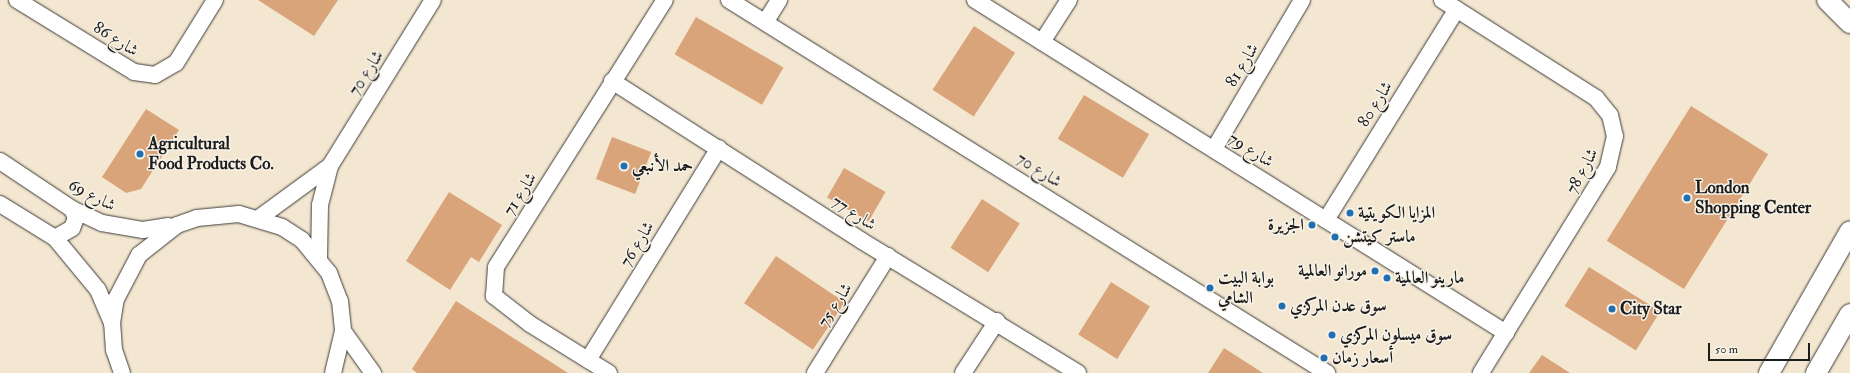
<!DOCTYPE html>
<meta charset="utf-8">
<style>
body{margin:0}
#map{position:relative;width:1850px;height:373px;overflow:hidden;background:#f4e7d1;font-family:"IM FELL Double Pica",Amiri,serif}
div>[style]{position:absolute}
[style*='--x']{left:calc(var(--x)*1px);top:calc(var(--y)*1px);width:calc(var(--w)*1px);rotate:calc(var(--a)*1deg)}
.building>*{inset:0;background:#daa47a;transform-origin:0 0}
.roads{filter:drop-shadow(0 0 1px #3c3a37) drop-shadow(0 0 1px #3c3a37)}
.minor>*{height:16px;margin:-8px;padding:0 8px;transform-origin:8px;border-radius:8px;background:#fff}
.major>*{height:20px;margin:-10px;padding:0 10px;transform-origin:10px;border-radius:10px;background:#fff}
.dots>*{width:11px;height:11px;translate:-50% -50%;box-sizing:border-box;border:2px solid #f7f3e8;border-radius:50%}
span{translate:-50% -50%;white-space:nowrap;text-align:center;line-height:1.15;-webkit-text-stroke:3px #f7f3e8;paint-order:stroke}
.street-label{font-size:17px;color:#1c1c1c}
.poi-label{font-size:17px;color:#1c1c1c;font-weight:700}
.left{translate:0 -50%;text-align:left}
.right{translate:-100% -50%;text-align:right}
.scale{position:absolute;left:1708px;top:343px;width:102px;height:18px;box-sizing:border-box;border:2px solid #1c1c1c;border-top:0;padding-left:5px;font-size:12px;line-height:14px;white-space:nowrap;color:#1c1c1c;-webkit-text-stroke:3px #f7f3e8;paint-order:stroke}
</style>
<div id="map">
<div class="building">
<i style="clip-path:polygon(258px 0,338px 0,314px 36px)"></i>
<i style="left:696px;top:17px;width:101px;height:43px;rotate:30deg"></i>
<i style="left:974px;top:26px;width:49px;height:76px;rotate:33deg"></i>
<i style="left:1084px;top:95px;width:76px;height:51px;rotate:31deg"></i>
<i style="left:1691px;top:106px;width:91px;height:159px;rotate:32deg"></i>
<i style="clip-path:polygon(146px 109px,179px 130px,141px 189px,126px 193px,102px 177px)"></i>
<i style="left:612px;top:137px;width:42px;height:45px;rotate:21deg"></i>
<i style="left:844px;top:168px;width:48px;height:34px;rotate:30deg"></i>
<i style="clip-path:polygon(449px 192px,502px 225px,479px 262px,471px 257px,450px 290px,406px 261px)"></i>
<i style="left:982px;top:199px;width:45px;height:58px;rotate:33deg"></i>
<i style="left:776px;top:256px;width:83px;height:57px;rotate:34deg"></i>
<i style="left:1589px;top:267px;width:84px;height:46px;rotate:32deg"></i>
<i style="left:1111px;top:282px;width:46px;height:62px;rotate:32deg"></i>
<i style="clip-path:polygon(456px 301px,568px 373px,417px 373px,412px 369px)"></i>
<i style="clip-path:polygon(1224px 348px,1263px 373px,1208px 373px)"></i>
<i style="clip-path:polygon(1542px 355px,1570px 373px,1529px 373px)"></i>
</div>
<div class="roads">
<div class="minor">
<i style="--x:17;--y:0;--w:137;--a:31.6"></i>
<i style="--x:134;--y:72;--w:21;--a:8"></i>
<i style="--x:155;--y:75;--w:24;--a:-30"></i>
<i style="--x:176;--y:63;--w:74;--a:-58.2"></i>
<i style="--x:729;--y:0;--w:705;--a:31.95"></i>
<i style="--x:975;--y:0;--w:627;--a:32.09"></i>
<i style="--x:1442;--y:0;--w:183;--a:32.5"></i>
<i style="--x:1596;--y:98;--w:22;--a:51"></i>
<i style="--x:1610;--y:115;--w:22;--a:77"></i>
<i style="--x:1615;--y:136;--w:32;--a:103"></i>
<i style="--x:1608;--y:167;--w:242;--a:121.7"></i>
<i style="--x:766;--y:21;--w:25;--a:-58"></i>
<i style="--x:1042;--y:42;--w:50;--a:-57.3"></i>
<i style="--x:612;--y:81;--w:297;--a:32.6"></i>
<i style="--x:862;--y:241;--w:253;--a:31.4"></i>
<i style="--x:1214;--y:149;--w:173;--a:-59.4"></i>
<i style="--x:0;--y:161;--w:87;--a:33.7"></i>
<i style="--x:72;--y:209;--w:33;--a:25"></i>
<i style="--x:102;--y:223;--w:42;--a:9.7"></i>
<i style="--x:143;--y:230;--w:26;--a:-9"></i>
<i style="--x:0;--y:204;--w:65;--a:31.7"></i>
<i style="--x:55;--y:238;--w:67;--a:50.4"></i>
<i style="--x:98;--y:290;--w:36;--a:67"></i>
<i style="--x:259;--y:218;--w:88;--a:-36.2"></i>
<i style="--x:1326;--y:220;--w:248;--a:-58.2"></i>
<i style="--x:55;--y:238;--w:20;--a:-30"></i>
<i style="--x:72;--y:228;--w:11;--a:-68"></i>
<i style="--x:76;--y:218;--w:10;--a:-114"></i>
<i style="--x:319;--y:258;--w:53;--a:-88.9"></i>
<i style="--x:320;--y:205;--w:40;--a:-75.6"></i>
<i style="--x:330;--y:166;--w:195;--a:-58.2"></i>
<i style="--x:343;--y:331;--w:52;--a:54.5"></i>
<i style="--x:588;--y:360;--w:249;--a:-58.3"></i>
<i style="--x:122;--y:373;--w:24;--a:-109"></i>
<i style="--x:114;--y:350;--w:27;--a:-94"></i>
<i style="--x:112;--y:323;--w:24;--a:-81"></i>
<i style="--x:116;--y:299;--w:50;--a:-62.4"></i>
<i style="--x:139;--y:255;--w:48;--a:-38.3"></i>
<i style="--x:177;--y:225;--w:21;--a:-19"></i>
<i style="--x:197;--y:218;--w:42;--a:-5.4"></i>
<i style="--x:239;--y:214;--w:45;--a:16.8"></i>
<i style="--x:282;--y:227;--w:24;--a:33"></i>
<i style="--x:302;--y:240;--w:43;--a:50.7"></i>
<i style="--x:329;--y:273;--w:30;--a:69"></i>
<i style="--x:340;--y:301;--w:30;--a:84"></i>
<i style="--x:343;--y:331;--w:43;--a:103.4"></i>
<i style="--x:609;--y:373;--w:93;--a:-148.2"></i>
<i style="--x:530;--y:324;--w:46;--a:-142.1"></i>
<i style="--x:494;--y:296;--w:29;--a:-86"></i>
<i style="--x:496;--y:267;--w:316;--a:-57.7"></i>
<i style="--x:815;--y:373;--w:138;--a:-58"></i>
<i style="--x:963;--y:373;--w:62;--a:-56.8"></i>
</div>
<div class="major">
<i style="--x:1827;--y:0;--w:33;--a:45"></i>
<i style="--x:1769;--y:373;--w:163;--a:-60.3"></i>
<i style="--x:1816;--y:373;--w:68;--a:-60"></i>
</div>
</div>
<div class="dots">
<i style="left:140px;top:154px;background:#1f6fb2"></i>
<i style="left:624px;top:166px;background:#1f6fb2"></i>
<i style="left:1687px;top:198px;background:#1f6fb2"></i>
<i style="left:1350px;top:213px;background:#1f6fb2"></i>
<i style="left:1312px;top:225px;background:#1f6fb2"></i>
<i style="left:1335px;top:237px;background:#1f6fb2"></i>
<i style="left:1375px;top:271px;background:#1f6fb2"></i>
<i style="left:1387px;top:278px;background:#1f6fb2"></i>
<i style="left:1210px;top:288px;background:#1f6fb2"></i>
<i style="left:1282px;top:306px;background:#1f6fb2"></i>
<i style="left:1612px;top:309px;background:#1f6fb2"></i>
<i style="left:1332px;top:335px;background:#1f6fb2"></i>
<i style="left:1324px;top:358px;background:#1f6fb2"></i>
</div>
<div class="street-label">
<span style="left:116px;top:39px;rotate:32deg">شارع 86</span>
<span style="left:1242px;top:65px;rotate:-59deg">شارع 81</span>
<span style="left:366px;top:73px;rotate:-58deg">شارع 70</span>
<span style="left:1375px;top:104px;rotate:-58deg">شارع 80</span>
<span style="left:1251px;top:150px;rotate:32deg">شارع 79</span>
<span style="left:1039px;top:170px;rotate:32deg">شارع 70</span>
<span style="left:1582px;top:171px;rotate:-62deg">شارع 78</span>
<span style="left:520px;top:194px;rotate:-58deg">شارع 71</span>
<span style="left:92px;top:195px;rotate:27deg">شارع 69</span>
<span style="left:854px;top:213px;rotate:33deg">شارع 77</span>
<span style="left:637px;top:244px;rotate:-59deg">شارع 76</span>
<span style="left:835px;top:305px;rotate:-58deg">شارع 75</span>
</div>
<div class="poi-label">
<span class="left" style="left:148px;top:154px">Agricultural<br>Food Products Co.</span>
<span class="left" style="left:632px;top:166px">حمد الأنبعي</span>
<span class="left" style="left:1695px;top:198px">London<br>Shopping Center</span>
<span class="left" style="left:1358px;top:213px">المزايا الكويتية</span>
<span class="right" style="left:1304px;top:225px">الجزيرة</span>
<span class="left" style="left:1343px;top:237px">ماستر كيتشن</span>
<span class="right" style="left:1367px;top:271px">مورانو العالمية</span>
<span class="left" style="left:1218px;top:288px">بوابة البيت<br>الشامي</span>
<span class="left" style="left:1395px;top:278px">مارينو العالمية</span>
<span class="left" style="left:1290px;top:306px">سوق عدن المركزي</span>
<span class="left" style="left:1620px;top:309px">City Star</span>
<span class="left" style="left:1340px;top:335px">سوق ميسلون المركزي</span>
<span class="left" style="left:1332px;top:358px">أسعار زمان</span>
</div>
<div class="scale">50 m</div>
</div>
